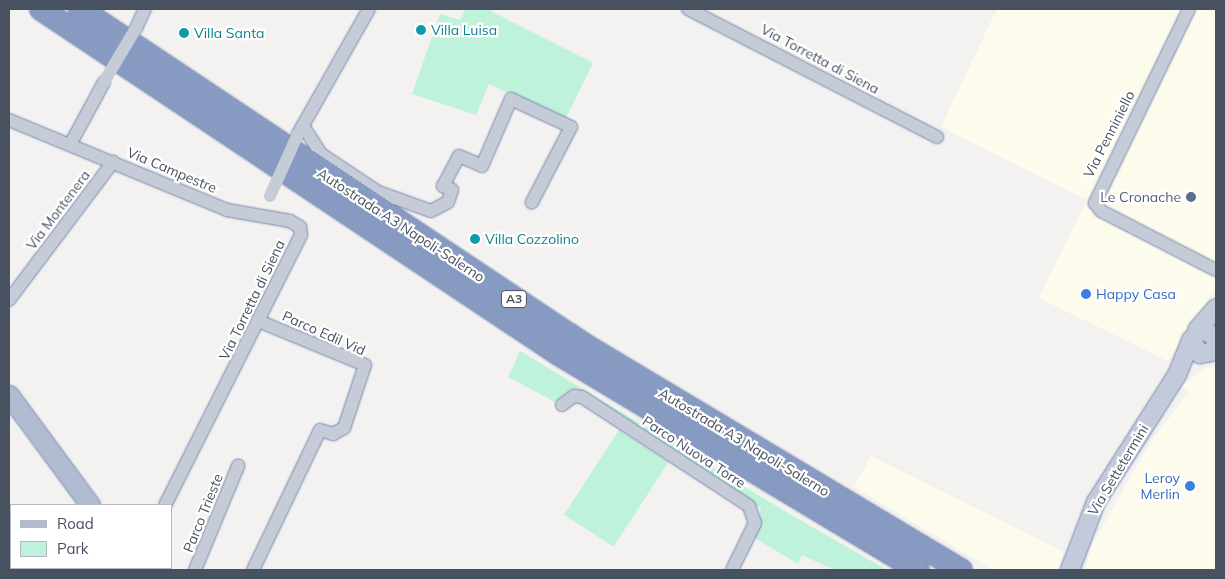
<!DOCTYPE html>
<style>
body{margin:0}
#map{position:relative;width:1225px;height:579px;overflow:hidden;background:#f4f2f1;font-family:Mulish,sans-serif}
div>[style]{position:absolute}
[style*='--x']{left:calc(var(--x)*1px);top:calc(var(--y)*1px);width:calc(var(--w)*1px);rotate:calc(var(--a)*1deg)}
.commercial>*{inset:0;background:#fdfbec}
.green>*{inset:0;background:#bff2db;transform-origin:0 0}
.roads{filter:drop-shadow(0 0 1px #7285ae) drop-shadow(0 0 1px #7285ae)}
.street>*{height:12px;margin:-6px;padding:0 6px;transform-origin:6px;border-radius:6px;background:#c5cbd7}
.secondary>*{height:18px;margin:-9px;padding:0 9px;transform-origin:9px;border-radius:9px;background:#c3cbdb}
.primary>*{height:19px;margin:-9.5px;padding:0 9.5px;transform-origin:9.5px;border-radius:9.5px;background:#b0bbd1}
.highway>*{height:22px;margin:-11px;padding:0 11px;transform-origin:11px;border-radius:11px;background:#879ac2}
.street-bridge>*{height:12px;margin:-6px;padding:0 6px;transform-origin:6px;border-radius:6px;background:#c5cbd7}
.dots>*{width:14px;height:14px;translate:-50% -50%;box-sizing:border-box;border:2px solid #fff;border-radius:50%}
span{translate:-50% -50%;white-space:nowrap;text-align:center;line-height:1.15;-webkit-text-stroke:4.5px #fff;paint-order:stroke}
.shield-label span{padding:1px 4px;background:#fff;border:1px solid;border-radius:4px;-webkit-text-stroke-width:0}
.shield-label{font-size:12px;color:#485160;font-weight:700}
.culture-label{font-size:14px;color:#0d838f}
.left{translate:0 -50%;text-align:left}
.street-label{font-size:14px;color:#485160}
.service-label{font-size:14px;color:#4e5e75}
.right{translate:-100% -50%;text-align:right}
.shop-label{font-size:14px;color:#366cbe}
.frame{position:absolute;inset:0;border:10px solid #485160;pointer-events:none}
.legend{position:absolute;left:10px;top:504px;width:162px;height:65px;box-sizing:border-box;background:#fff;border:1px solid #b6b9bf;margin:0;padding:6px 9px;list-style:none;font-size:15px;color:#485160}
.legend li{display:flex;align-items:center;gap:10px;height:25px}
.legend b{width:25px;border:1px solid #b6b9bf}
</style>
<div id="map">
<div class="commercial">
<i style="clip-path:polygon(997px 9px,1216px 9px,1216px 288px,1168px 361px,1039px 298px,1087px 200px,941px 127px)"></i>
<i style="clip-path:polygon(1207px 367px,1216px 367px,1216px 570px,1085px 570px,1090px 549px,1150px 443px,1189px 392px,1181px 386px)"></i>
<i style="clip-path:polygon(871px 456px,1064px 552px,1057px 570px,994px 570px,854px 487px)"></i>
</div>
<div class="green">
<i style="clip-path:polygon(465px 9px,487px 9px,593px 63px,565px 120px,489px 84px,476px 115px,412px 94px,440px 14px,460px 20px)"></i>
<i style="clip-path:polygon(520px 351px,788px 513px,887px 570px,834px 570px,802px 555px,798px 564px,753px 537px,761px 509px,588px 393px,572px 389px,555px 402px,508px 377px)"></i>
<i style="left:619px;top:430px;width:59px;height:101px;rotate:33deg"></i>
</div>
<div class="roads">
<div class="street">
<i style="--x:688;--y:9;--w:280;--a:27.2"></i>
<i style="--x:1189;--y:9;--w:216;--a:115.9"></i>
<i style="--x:1095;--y:203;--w:10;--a:53"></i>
<i style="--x:1101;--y:211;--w:129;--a:27.2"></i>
<i style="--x:136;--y:28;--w:21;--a:-65"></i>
<i style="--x:9;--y:120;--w:236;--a:22.4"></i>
<i style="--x:227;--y:210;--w:64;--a:9.9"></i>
<i style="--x:290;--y:221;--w:12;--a:31"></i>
<i style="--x:300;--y:227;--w:8;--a:83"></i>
<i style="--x:301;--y:235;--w:302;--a:116.7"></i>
<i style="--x:303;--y:126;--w:33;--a:57"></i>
<i style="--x:321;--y:154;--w:69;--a:33.7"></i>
<i style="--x:378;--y:192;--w:56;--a:19.7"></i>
<i style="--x:431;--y:211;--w:19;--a:-28"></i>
<i style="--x:448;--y:202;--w:13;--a:-72"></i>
<i style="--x:452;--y:190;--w:10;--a:-156"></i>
<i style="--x:443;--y:186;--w:34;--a:-62"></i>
<i style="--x:459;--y:156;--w:25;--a:23"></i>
<i style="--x:482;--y:166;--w:73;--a:-66.6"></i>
<i style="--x:511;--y:99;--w:66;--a:25"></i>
<i style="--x:571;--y:127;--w:85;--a:117.5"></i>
<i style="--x:298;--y:134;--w:144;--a:-60.4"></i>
<i style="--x:71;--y:143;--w:69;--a:-61.6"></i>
<i style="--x:9;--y:300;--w:173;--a:-53"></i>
<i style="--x:562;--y:405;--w:15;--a:-37"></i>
<i style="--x:574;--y:396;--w:8;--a:7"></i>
<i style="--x:582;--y:397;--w:199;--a:33.1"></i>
<i style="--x:749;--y:506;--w:18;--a:71"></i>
<i style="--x:755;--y:523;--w:52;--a:116.1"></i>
<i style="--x:195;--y:570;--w:113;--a:-67.5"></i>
<i style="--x:253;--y:570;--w:155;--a:-64.4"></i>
<i style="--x:320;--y:430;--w:14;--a:17"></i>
<i style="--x:333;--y:434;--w:13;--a:-29"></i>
<i style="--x:344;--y:428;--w:66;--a:-71.6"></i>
<i style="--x:365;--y:365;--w:116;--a:-157.6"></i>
</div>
<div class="secondary">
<i style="--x:1197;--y:330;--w:29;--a:-49"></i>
<i style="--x:1216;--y:337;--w:17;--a:-152"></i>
<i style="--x:1201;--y:329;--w:15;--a:132"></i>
<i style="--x:1191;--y:340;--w:17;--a:57"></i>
<i style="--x:1200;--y:354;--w:11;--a:-10"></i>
<i style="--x:1211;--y:352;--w:8;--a:-50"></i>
<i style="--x:1070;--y:570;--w:73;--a:-69.1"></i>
<i style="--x:1096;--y:502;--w:151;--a:-57.5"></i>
<i style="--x:1177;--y:375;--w:38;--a:-68"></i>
</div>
<div class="primary">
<i style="--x:9;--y:395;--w:137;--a:53.6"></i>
<i style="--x:136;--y:568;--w:3;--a:45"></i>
</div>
<div class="highway">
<i style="--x:41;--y:9;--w:620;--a:33.69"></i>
<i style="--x:557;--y:353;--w:421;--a:31"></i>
<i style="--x:80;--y:9;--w:607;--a:33.64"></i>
<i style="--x:585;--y:345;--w:438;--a:30.9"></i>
</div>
</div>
<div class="street-bridge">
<i style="--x:104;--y:82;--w:63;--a:-59.3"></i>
<i style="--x:270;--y:196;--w:68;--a:-65.7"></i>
</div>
<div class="dots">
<i style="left:421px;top:30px;background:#0f9aa8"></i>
<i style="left:184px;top:33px;background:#0f9aa8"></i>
<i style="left:1191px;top:197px;background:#5c6f8a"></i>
<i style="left:475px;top:239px;background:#0f9aa8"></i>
<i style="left:1086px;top:294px;background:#3f7fe0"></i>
<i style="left:1190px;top:486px;background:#3f7fe0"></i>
</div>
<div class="shield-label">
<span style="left:514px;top:299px">A3</span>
</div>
<div class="culture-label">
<span class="left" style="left:431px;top:30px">Villa Luisa</span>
<span class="left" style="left:194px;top:33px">Villa Santa</span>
<span class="left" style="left:485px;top:239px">Villa Cozzolino</span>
</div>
<div class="street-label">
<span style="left:820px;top:59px;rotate:28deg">Via Torretta di Siena</span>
<span style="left:1109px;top:134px;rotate:-63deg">Via Penniniello</span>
<span style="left:172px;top:170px;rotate:23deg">Via Campestre</span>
<span style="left:58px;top:210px;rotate:-53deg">Via Montenera</span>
<span style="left:401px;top:225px;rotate:33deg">Autostrada A3 Napoli-Salerno</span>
<span style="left:252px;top:300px;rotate:-64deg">Via Torretta di Siena</span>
<span style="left:324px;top:333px;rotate:24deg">Parco Edil Vid</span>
<span style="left:744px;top:442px;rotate:31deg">Autostrada A3 Napoli-Salerno</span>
<span style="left:694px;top:452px;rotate:33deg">Parco Nuova Torre</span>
<span style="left:1118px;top:470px;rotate:-59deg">Via Settetermini</span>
<span style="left:203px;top:513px;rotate:-68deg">Parco Trieste</span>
</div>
<div class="service-label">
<span class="right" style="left:1181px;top:197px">Le Cronache</span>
</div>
<div class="shop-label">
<span class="left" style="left:1096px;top:294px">Happy Casa</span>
<span class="right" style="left:1180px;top:486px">Leroy<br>Merlin</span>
</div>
<div class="frame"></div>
<ul class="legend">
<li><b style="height:6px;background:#b0bbd1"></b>Road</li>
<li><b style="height:14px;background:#bff2db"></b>Park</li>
</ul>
</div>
